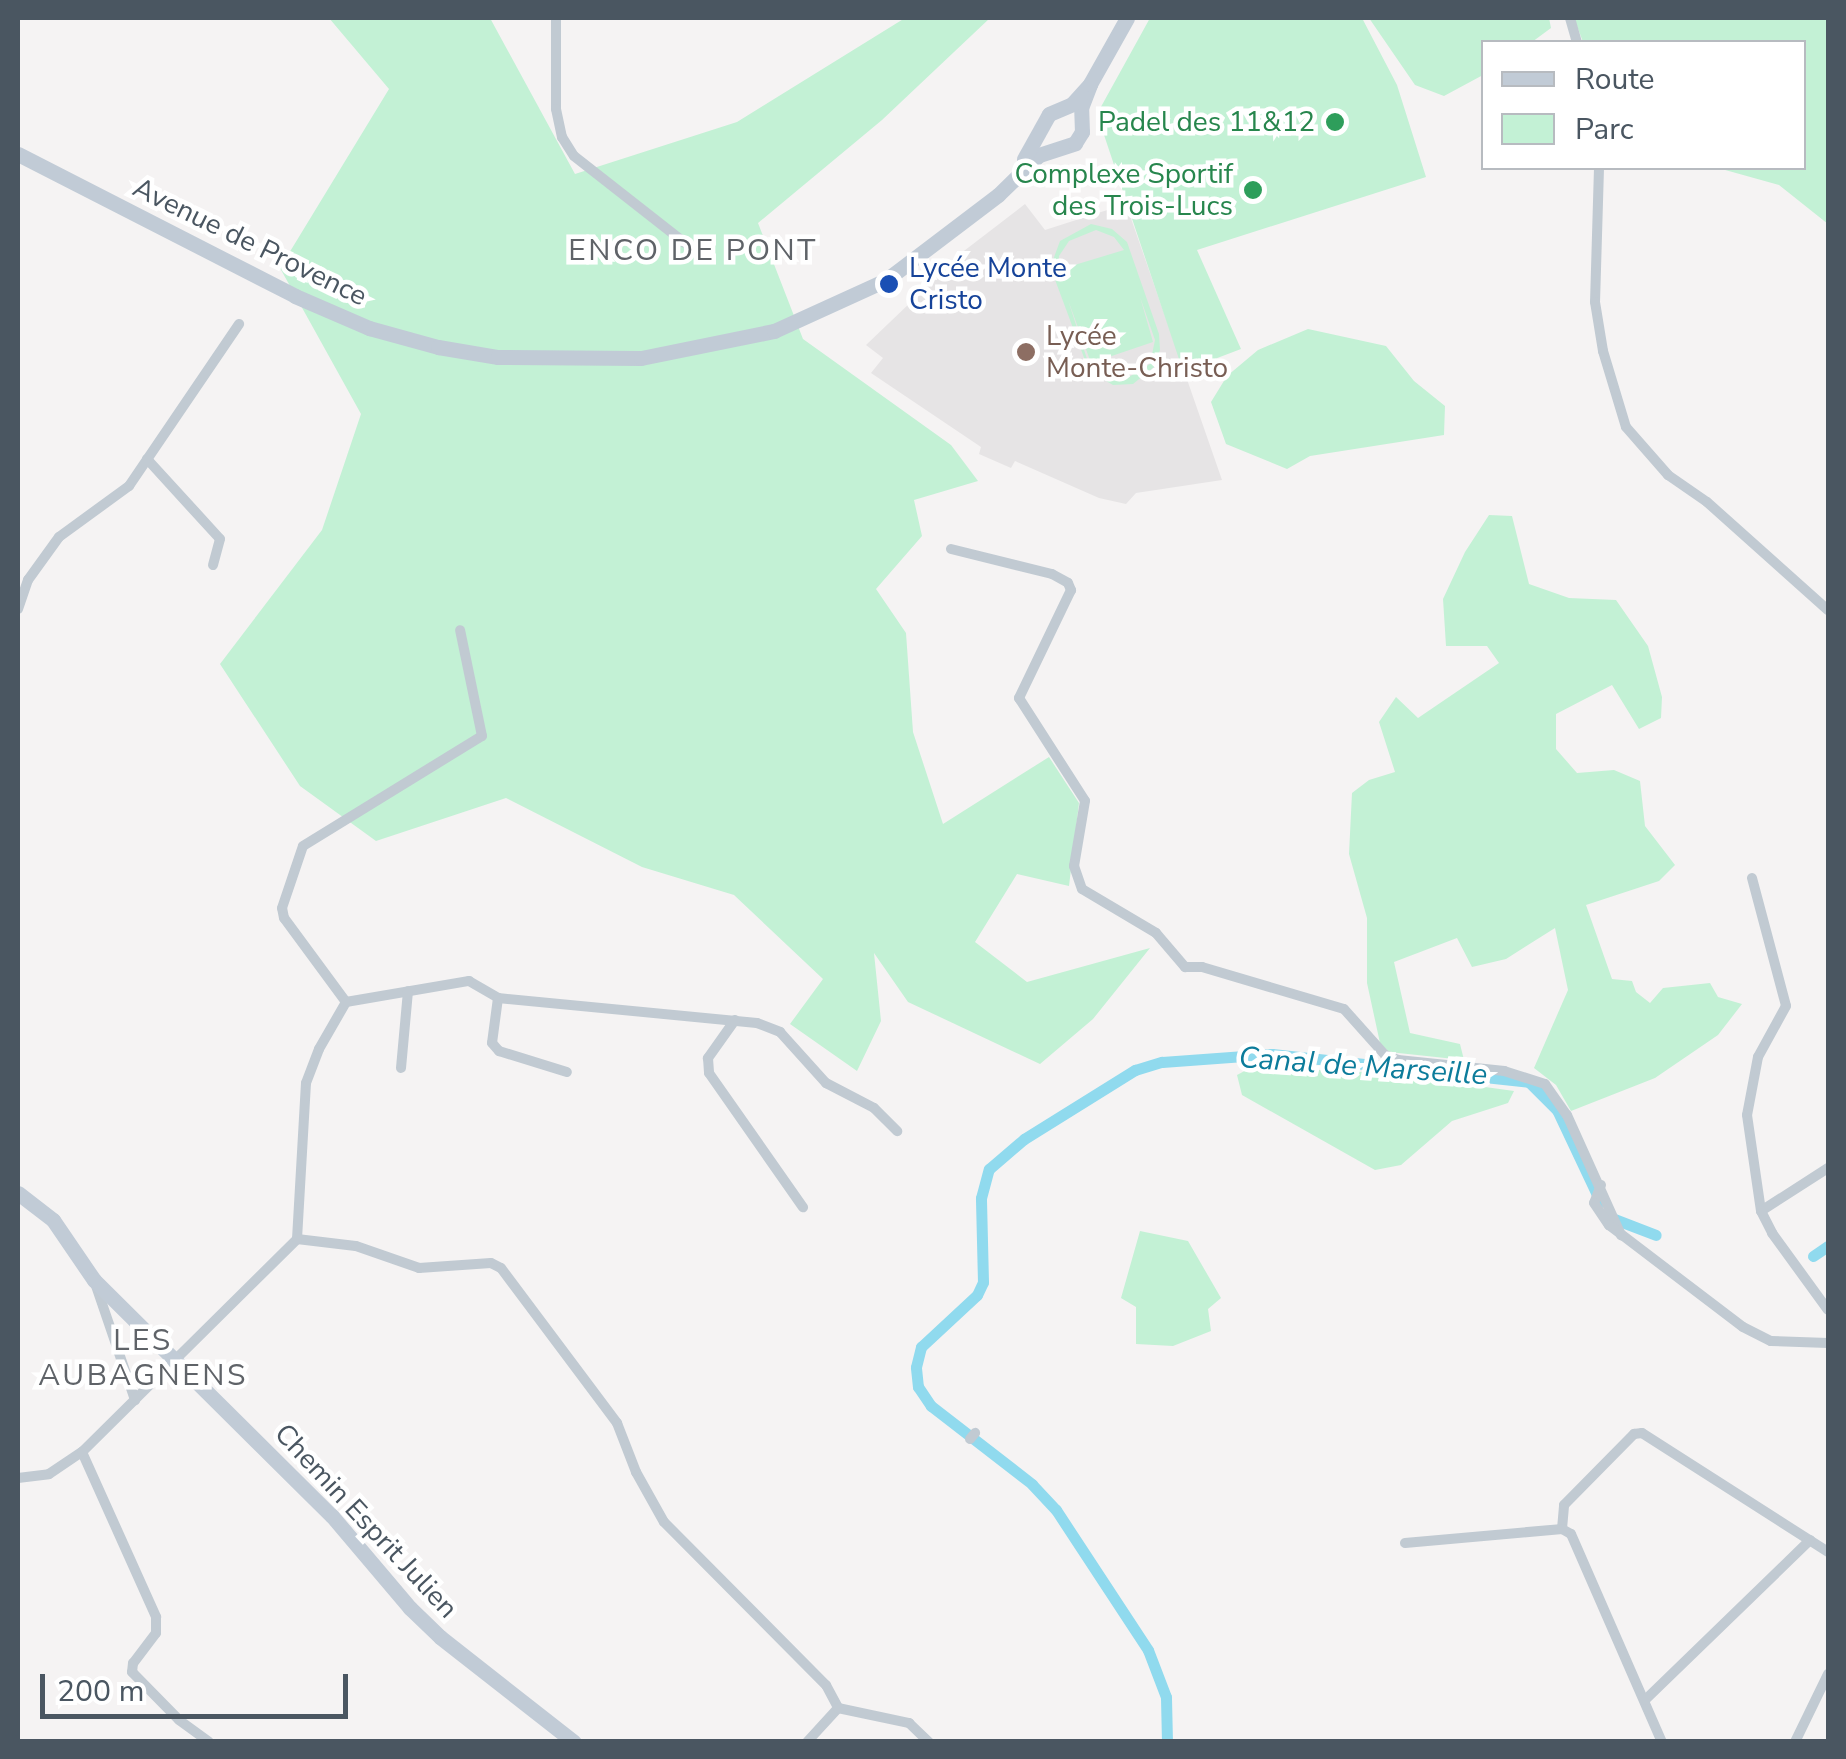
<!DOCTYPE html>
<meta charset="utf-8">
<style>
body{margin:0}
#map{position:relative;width:1846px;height:1759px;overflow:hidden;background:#f5f3f3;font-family:"Nunito Sans",sans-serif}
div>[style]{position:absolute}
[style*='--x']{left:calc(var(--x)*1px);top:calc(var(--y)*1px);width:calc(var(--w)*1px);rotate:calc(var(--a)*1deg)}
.education>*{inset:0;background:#e6e4e5}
.green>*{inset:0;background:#c3f1d5}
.canal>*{height:11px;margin:-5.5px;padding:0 5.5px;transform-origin:5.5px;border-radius:5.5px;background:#90daee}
.street>*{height:10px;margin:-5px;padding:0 5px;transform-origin:5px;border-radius:5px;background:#c1cad2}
.secondary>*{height:15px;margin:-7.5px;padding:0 7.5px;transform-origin:7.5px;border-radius:7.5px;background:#c1cbd6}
.dots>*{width:28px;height:28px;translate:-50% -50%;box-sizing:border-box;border:5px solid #fff;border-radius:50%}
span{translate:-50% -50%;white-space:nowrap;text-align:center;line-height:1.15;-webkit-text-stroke:9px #fff;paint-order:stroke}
.leisure-label{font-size:28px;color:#27864d}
.right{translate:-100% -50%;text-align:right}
.street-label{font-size:28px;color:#4a5661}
.transit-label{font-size:28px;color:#164399}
.left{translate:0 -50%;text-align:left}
.education-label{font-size:28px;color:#785e54}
.neighbourhood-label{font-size:30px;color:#5f6368;letter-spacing:2.5px}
.water-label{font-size:30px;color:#0c7c9b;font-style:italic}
.frame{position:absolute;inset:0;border:20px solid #4a5661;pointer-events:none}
.legend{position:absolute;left:1481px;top:40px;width:325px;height:130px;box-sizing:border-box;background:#fff;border:2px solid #b7bbc0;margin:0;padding:12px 18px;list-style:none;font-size:30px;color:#4a5661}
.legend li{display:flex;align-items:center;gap:20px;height:50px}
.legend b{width:50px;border:2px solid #b7bbc0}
.scale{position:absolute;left:40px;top:1674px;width:308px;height:45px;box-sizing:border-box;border:5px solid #4a5661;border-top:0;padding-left:12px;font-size:30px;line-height:35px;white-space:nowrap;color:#4a5661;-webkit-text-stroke:8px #fff;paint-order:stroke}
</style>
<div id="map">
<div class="education">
<i style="clip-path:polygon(1025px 204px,1045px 230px,1126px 204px,1222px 480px,1136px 493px,1126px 504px,1099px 498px,1015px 461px,1011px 468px,979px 454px,981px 447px,871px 373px,883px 358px,866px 345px,912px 301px,908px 294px)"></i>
</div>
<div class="green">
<i style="clip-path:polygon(329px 18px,490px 18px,575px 174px,737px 122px,905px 18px,990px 18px,882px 120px,758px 223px,803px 339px,951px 445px,978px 481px,914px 500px,922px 536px,876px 589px,906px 633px,913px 732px,943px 824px,1049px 757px,1079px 803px,1069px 886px,1017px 874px,975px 942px,1027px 982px,1150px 948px,1093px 1019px,1040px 1064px,908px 1002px,874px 953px,881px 1021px,857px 1071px,790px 1024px,823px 979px,734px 895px,642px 867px,506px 798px,376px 841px,300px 786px,220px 664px,322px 530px,361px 414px,280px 268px,389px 89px)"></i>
<i style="clip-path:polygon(1150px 18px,1362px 18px,1397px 85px,1426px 177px,1197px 250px,1241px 349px,1183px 371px,1097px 114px)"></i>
<i style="clip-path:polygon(1369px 18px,1549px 18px,1551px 28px,1532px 42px,1484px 42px,1483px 75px,1444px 96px,1415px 85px)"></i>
<i style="clip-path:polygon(1574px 18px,1828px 18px,1828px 224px,1779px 185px,1718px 168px,1804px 168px,1804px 42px,1583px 42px)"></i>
<i style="clip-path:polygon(evenodd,1091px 224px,1112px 229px,1127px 242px,1159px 334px,1160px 350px,1154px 367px,1133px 384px,1113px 385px,1089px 371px,1054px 277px,1053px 260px,1060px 241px,1091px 224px,1096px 230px,1114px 237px,1124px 250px,1058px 270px,1059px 256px,1069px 241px,1096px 230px,1091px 224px,1140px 297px,1155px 340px,1150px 364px,1124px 380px,1100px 374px,1087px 359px,1068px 300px,1091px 363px,1153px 342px,1140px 297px)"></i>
<i style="clip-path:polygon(1308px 329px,1386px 346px,1414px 381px,1445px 406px,1444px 435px,1310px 456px,1287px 469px,1226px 444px,1211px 402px,1227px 376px,1258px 350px)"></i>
<i style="clip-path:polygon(1489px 515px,1512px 516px,1529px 584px,1569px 598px,1616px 600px,1648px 646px,1662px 697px,1661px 718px,1639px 729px,1612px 685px,1556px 714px,1556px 749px,1577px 773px,1614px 770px,1640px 781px,1645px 826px,1675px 865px,1659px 881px,1586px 905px,1612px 979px,1632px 981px,1636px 992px,1650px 1003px,1663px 988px,1710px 983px,1718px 997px,1742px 1004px,1718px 1035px,1655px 1078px,1571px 1111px,1556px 1085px,1534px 1068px,1568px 990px,1555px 928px,1506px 959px,1472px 967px,1457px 938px,1394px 962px,1410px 1033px,1460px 1044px,1464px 1060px,1389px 1052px,1380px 1043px,1367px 983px,1367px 918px,1349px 854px,1352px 793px,1369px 780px,1395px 772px,1379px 722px,1396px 697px,1418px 718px,1499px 663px,1487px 646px,1446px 646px,1443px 599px,1465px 552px)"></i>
<i style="clip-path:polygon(1252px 1067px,1384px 1073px,1514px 1091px,1508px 1103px,1452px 1121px,1401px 1165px,1375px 1170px,1242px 1095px,1237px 1075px)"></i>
<i style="clip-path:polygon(1140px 1231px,1188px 1241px,1221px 1298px,1208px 1309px,1211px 1331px,1173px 1346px,1136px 1344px,1136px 1307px,1121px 1298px)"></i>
</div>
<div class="canal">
<i style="--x:1609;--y:1217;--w:50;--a:21"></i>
<i style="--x:1813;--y:1256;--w:18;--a:-34"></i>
<i style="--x:1167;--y:1742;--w:45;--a:-91.3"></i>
<i style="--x:1166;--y:1697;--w:50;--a:-111"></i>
<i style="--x:1148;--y:1650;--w:168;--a:-123.3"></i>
<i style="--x:1056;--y:1510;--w:35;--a:-133"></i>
<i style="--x:1032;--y:1484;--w:128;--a:-142.3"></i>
<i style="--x:931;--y:1406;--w:23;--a:-124"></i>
<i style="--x:918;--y:1387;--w:20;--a:-96"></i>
<i style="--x:916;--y:1367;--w:21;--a:-76"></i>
<i style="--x:921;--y:1347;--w:76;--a:-42.9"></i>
<i style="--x:977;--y:1295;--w:14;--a:-65"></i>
<i style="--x:983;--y:1282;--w:84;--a:-91.4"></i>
<i style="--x:981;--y:1198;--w:30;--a:-75"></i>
<i style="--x:989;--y:1169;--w:46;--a:-40.6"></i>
<i style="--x:1024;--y:1139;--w:131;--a:-31.9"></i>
<i style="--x:1135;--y:1070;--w:28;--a:-17"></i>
<i style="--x:1162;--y:1062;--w:110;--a:-4.2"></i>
<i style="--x:1272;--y:1054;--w:259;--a:6.2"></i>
<i style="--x:1529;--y:1082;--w:40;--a:45"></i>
<i style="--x:1557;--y:1110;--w:101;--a:64.7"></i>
</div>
<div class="street">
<i style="--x:556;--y:18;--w:91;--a:90"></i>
<i style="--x:556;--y:109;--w:29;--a:78"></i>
<i style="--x:562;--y:137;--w:22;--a:58"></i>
<i style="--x:574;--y:156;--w:141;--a:38.1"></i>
<i style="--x:1570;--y:18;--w:25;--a:74"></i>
<i style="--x:1599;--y:168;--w:134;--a:91.7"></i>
<i style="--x:1595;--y:302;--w:50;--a:80.7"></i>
<i style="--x:1603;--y:351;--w:79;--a:73.2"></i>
<i style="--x:1626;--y:427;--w:64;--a:48.8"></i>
<i style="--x:1668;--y:475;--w:47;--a:34.7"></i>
<i style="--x:1707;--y:502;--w:162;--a:41.8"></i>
<i style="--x:147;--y:459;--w:108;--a:47.6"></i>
<i style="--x:220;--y:539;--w:27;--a:105"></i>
<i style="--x:951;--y:549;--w:104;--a:13.9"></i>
<i style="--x:1052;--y:574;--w:18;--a:29"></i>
<i style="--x:1068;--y:583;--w:8;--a:67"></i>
<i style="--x:1071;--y:590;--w:120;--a:115.7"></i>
<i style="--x:1019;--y:698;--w:122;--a:57.3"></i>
<i style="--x:1085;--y:801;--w:66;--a:99.6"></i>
<i style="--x:1074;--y:866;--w:24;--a:71"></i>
<i style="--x:1082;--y:889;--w:86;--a:30.7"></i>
<i style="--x:1156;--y:933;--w:45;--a:49.5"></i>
<i style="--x:1185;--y:967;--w:17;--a:0"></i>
<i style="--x:1202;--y:967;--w:148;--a:16.5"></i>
<i style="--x:1344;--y:1009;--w:62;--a:48.3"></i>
<i style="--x:1385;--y:1055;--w:14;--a:21"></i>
<i style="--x:1398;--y:1060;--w:107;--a:5.9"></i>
<i style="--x:1504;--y:1071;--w:43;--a:17.6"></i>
<i style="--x:1545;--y:1084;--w:38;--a:55"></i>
<i style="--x:1567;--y:1115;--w:132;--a:65.8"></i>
<i style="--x:18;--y:609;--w:31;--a:-71"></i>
<i style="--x:28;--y:580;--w:53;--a:-54.2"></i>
<i style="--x:59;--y:537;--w:87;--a:-36.1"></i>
<i style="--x:129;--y:486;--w:196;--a:-55.8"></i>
<i style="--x:1752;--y:878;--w:132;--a:75.1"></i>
<i style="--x:1786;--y:1006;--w:58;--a:118.8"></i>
<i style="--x:1758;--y:1057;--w:59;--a:100.7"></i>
<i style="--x:1747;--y:1115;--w:97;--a:81.7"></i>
<i style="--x:1761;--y:1211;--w:80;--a:-32.7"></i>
<i style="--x:498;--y:998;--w:45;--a:97.6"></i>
<i style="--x:492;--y:1043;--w:11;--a:49"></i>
<i style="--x:499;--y:1051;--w:71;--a:17.2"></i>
<i style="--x:346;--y:1002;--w:125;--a:-9.7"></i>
<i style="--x:469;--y:981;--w:34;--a:30"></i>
<i style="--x:498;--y:998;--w:260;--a:5.5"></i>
<i style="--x:757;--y:1023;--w:25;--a:21"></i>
<i style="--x:780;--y:1032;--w:69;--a:48"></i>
<i style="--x:826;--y:1083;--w:54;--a:27.5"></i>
<i style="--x:874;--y:1108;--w:33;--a:45"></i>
<i style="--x:735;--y:1020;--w:47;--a:125.4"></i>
<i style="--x:708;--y:1058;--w:15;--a:86"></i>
<i style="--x:709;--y:1073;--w:164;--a:55"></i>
<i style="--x:401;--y:1068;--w:77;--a:-84.8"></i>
<i style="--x:1601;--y:1185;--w:19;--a:111"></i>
<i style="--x:1594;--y:1203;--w:27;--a:56"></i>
<i style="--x:1609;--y:1225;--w:168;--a:37.3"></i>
<i style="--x:1743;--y:1327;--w:31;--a:27"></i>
<i style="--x:1771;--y:1341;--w:57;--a:2"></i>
<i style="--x:1761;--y:1211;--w:25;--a:63"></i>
<i style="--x:1772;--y:1233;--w:95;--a:54"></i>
<i style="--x:297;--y:1239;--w:59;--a:6.8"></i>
<i style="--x:356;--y:1246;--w:67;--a:19.2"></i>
<i style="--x:419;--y:1268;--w:72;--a:-4"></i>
<i style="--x:491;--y:1263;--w:11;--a:27"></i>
<i style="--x:501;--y:1268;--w:194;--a:53.2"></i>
<i style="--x:617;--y:1423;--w:53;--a:68.8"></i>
<i style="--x:636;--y:1472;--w:57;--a:60.8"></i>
<i style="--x:664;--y:1522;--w:230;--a:45.2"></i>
<i style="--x:826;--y:1685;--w:26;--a:62"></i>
<i style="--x:95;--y:1283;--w:124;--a:71.1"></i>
<i style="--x:970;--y:1439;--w:8;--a:-50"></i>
<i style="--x:82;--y:1452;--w:181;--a:65.8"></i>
<i style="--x:156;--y:1617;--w:16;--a:90"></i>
<i style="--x:156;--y:1633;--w:38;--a:127"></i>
<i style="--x:133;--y:1663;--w:9;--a:96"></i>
<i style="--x:132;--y:1672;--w:67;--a:45.6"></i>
<i style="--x:179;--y:1720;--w:37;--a:36"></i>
<i style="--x:18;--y:1478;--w:31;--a:-7"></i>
<i style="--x:49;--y:1474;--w:40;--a:-34"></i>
<i style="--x:82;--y:1452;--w:303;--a:-44.7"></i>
<i style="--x:297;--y:1239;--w:156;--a:-86.7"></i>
<i style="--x:306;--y:1083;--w:36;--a:-69"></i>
<i style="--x:319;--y:1049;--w:54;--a:-60.1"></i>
<i style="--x:346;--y:1002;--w:104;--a:-126.4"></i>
<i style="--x:284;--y:918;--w:10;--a:-101"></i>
<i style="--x:282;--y:908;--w:65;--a:-71.3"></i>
<i style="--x:303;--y:846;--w:210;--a:-31.6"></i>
<i style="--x:482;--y:736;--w:108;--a:-101.7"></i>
<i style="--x:1562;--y:1529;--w:24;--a:-85"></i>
<i style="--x:1564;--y:1505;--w:100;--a:-45.4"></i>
<i style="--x:1634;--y:1434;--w:8;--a:-7"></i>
<i style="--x:1642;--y:1433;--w:221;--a:32.6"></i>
<i style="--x:1405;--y:1543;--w:158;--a:-5.1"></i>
<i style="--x:1562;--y:1529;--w:10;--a:29"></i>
<i style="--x:1571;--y:1534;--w:227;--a:66.4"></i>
<i style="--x:1645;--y:1700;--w:230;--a:-44.1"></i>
<i style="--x:807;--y:1742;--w:46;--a:-47.6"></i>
<i style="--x:838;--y:1708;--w:73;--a:11.9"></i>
<i style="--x:909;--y:1723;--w:28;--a:44"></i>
<i style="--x:1795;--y:1742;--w:76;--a:-64.1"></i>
</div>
<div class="secondary">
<i style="--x:18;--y:154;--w:311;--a:27.1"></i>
<i style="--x:295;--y:296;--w:81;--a:23.4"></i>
<i style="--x:369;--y:328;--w:72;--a:15.4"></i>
<i style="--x:438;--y:347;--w:61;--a:9.5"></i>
<i style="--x:498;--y:357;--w:143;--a:0.4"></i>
<i style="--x:641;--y:358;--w:136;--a:-11.5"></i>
<i style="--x:774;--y:331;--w:123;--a:-24.5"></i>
<i style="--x:886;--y:280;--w:141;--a:-37.2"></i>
<i style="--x:998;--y:195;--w:57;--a:-44.3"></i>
<i style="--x:1039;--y:155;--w:38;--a:-18"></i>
<i style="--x:1075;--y:143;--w:13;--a:-58"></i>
<i style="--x:1082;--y:132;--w:24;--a:-92"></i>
<i style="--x:1081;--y:108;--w:26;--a:-69"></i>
<i style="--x:1024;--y:159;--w:51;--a:-60.9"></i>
<i style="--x:1049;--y:114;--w:25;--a:-23"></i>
<i style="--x:1072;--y:104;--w:27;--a:-48"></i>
<i style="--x:1090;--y:84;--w:76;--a:-60.7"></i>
<i style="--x:18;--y:1193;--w:44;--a:37.6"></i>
<i style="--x:53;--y:1220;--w:73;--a:55.7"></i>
<i style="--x:94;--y:1280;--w:335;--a:44.8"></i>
<i style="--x:332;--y:1516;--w:121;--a:49.7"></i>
<i style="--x:410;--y:1608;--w:42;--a:44"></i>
<i style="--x:440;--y:1637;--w:170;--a:38.1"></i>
</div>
<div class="dots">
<i style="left:1335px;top:122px;background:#2e9e5b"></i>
<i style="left:1253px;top:190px;background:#2e9e5b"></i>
<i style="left:889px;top:284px;background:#1a4fb4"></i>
<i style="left:1026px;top:352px;background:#8d6e63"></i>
</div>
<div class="leisure-label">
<span class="right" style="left:1315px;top:122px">Padel des 11&amp;12</span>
<span class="right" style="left:1233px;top:190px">Complexe Sportif<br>des Trois-Lucs</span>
</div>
<div class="street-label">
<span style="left:250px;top:242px;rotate:26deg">Avenue de Provence</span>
<span style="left:366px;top:1521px;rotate:47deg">Chemin Esprit Julien</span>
</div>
<div class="transit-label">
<span class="left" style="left:909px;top:284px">Lycée Monte<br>Cristo</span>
</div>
<div class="education-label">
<span class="left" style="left:1046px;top:352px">Lycée<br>Monte-Christo</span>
</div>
<div class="neighbourhood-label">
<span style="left:693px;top:251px">ENCO DE PONT</span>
<span style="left:143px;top:1358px">LES<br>AUBAGNENS</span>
</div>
<div class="water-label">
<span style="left:1363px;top:1067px;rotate:4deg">Canal de Marseille</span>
</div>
<div class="frame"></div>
<ul class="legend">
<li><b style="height:12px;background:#c1cbd6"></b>Route</li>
<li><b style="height:28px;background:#c3f1d5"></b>Parc</li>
</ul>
<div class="scale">200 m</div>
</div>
